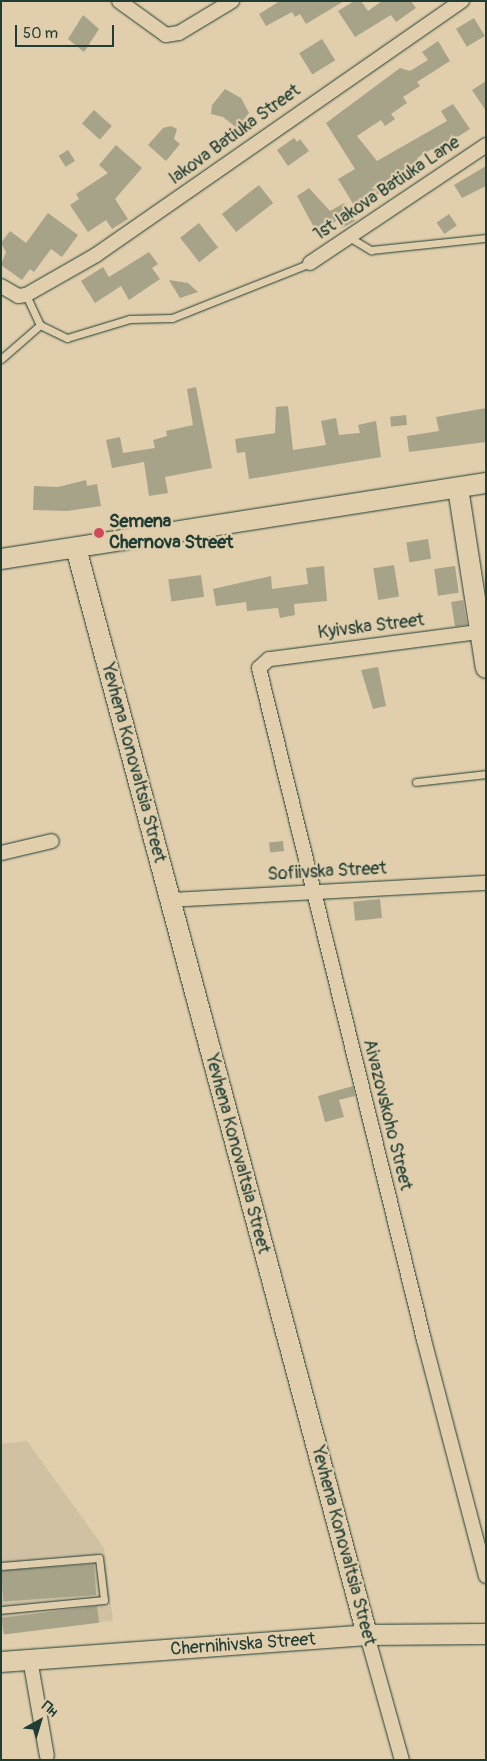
<!DOCTYPE html>
<meta charset="utf-8">
<style>
body{margin:0}
#map{position:relative;width:487px;height:1761px;overflow:hidden;background:#e0ceac;font-family:Pangolin,sans-serif}
div>[style]{position:absolute}
[style*='--x']{left:calc(var(--x)*1px);top:calc(var(--y)*1px);width:calc(var(--w)*1px);rotate:calc(var(--a)*1deg)}
.built>*{inset:0;background:#cfc1a2}
.building>*{inset:0;background:#a7a389;transform-origin:0 0}
.roads{filter:drop-shadow(0 0 1px #1f3d34) drop-shadow(0 0 1px #1f3d34)}
.lane>*{height:7px;margin:-3.5px;padding:0 3.5px;transform-origin:3.5px;border-radius:3.5px;background:#e0ceac}
.street>*{height:14px;margin:-7px;padding:0 7px;transform-origin:7px;border-radius:7px;background:#e0ceac}
.secondary>*{height:20px;margin:-10px;padding:0 10px;transform-origin:10px;border-radius:10px;background:#e0ceac}
.dots>*{width:14px;height:14px;translate:-50% -50%;box-sizing:border-box;border:2px solid #e0ceac;border-radius:50%}
span{translate:-50% -50%;white-space:nowrap;text-align:center;line-height:1.15;-webkit-text-stroke:4.5px #e0ceac;paint-order:stroke}
.street-label{font-size:18px;color:#1f3d34}
.poi-label{font-size:18px;color:#1f3d34;font-weight:700}
.left{translate:0 -50%;text-align:left}
.frame{position:absolute;inset:0;border:2px solid #1f3d34;pointer-events:none}
.north{position:absolute;left:15px;top:1696px;width:50px;height:50px;-webkit-text-stroke:4px #e0ceac;paint-order:stroke;rotate:39deg;font-size:14px;font-weight:700;line-height:20px;text-align:center;color:#1f3d34}
.north::after{content:'';display:block;margin:auto;width:18px;height:22px;background:#1f3d34;clip-path:polygon(50% 0,100% 100%,50% 72%,0 100%)}
.scale{position:absolute;left:15px;top:25px;width:99px;height:22px;box-sizing:border-box;border:2px solid #1f3d34;border-top:0;padding-left:6px;font-size:15px;line-height:18px;white-space:nowrap;color:#1f3d34;-webkit-text-stroke:4px #e0ceac;paint-order:stroke}
</style>
<div id="map">
<div class="built">
<i style="clip-path:polygon(27px 1441px,104px 1548px,113px 1621px,1px 1631px,1px 1444px)"></i>
</div>
<div class="building">
<i style="clip-path:polygon(280px 1px,344px 1px,306px 24px,300px 14px,295px 17px,292px 12px,266px 26px,259px 14px)"></i>
<i style="clip-path:polygon(354px 1px,361px 1px,368px 11px,382px 1px,411px 1px,416px 8px,396px 22px,391px 15px,355px 37px,338px 11px)"></i>
<i style="clip-path:polygon(83px 15px,99px 29px,84px 52px,68px 39px)"></i>
<i style="left:474px;top:18px;width:21px;height:21px;rotate:59deg"></i>
<i style="left:322px;top:39px;width:25px;height:27px;rotate:58deg"></i>
<i style="clip-path:polygon(438px 41px,450px 61px,417px 82px,420px 86px,403px 97px,407px 103px,391px 114px,395px 119px,385px 126px,381px 120px,357px 136px,377px 161px,447px 121px,441px 111px,453px 104px,470px 129px,434px 152px,432px 149px,417px 158px,419px 161px,402px 171px,406px 179px,355px 207px,338px 179px,355px 169px,326px 123px,400px 68px,410px 71px,428px 60px,422px 52px)"></i>
<i style="clip-path:polygon(486px 81px,486px 111px,472px 90px)"></i>
<i style="clip-path:polygon(225px 89px,241px 98px,249px 113px,237px 128px,223px 117px,211px 114px,212px 105px)"></i>
<i style="left:94px;top:110px;width:24px;height:18px;rotate:42deg"></i>
<i style="clip-path:polygon(171px 126px,177px 129px,174px 139px,180px 144px,166px 161px,148px 145px,163px 128px)"></i>
<i style="clip-path:polygon(294px 138px,297px 142px,300px 139px,309px 151px,288px 166px,277px 150px)"></i>
<i style="clip-path:polygon(116px 145px,142px 168px,115px 199px,128px 219px,112px 229px,106px 220px,88px 232px,70px 205px,79px 199px,76px 194px,108px 173px,99px 165px)"></i>
<i style="left:68px;top:150px;width:13px;height:11px;rotate:58deg"></i>
<i style="clip-path:polygon(486px 166px,486px 186px,462px 198px,454px 185px)"></i>
<i style="left:259px;top:185px;width:23px;height:47px;rotate:52deg"></i>
<i style="clip-path:polygon(309px 188px,330px 211px,344px 203px,355px 221px,342px 228px,338px 220px,317px 233px,297px 196px)"></i>
<i style="clip-path:polygon(48px 213px,78px 235px,62px 257px,51px 249px,34px 272px,30px 269px,22px 280px,1px 265px,6px 252px,1px 243px,10px 231px,26px 243px)"></i>
<i style="left:449px;top:214px;width:14px;height:15px;rotate:56deg"></i>
<i style="left:199px;top:223px;width:31px;height:24px;rotate:52deg"></i>
<i style="clip-path:polygon(149px 252px,158px 264px,152px 268px,160px 279px,129px 300px,121px 286px,95px 303px,81px 281px,103px 267px,109px 277px)"></i>
<i style="clip-path:polygon(169px 280px,188px 283px,198px 292px,180px 298px)"></i>
<i style="clip-path:polygon(196px 387px,212px 468px,165px 477px,168px 493px,149px 496px,144px 462px,112px 468px,106px 440px,120px 437px,123px 453px,155px 448px,153px 440px,167px 436px,166px 431px,193px 425px,187px 389px)"></i>
<i style="clip-path:polygon(288px 406px,293px 450px,326px 445px,321px 421px,336px 418px,339px 435px,360px 433px,358px 425px,376px 421px,381px 457px,249px 479px,245px 452px,237px 453px,235px 439px,275px 433px,276px 407px)"></i>
<i style="clip-path:polygon(486px 408px,486px 442px,409px 452px,407px 436px,439px 431px,436px 417px)"></i>
<i style="left:406px;top:415px;width:10px;height:16px;rotate:84deg"></i>
<i style="clip-path:polygon(86px 480px,87px 486px,97px 484px,101px 506px,67px 511px,33px 510px,34px 486px,58px 487px)"></i>
<i style="left:428px;top:539px;width:20px;height:22px;rotate:81deg"></i>
<i style="left:394px;top:565px;width:32px;height:21px;rotate:81deg"></i>
<i style="clip-path:polygon(324px 566px,327px 601px,294px 604px,295px 615px,280px 618px,278px 608px,247px 611px,246px 602px,216px 606px,213px 589px,271px 576px,272px 589px,308px 584px,306px 568px)"></i>
<i style="left:455px;top:566px;width:27px;height:21px;rotate:82deg"></i>
<i style="left:201px;top:575px;width:22px;height:33px;rotate:82deg"></i>
<i style="left:463px;top:600px;width:25px;height:12px;rotate:81deg"></i>
<i style="clip-path:polygon(378px 667px,386px 706px,373px 709px,361px 670px)"></i>
<i style="left:283px;top:841px;width:10px;height:14px;rotate:84deg"></i>
<i style="left:380px;top:899px;width:19px;height:27px;rotate:84deg"></i>
<i style="clip-path:polygon(353px 1086px,355px 1096px,339px 1100px,344px 1117px,325px 1122px,318px 1096px)"></i>
<i style="left:94px;top:1564px;width:31px;height:93px;rotate:86deg"></i>
<i style="left:97px;top:1606px;width:17px;height:96px;rotate:83deg"></i>
</div>
<div class="roads">
<div class="lane">
<i style="--x:349;--y:237;--w:26;--a:31"></i>
<i style="--x:371;--y:250;--w:116;--a:-6"></i>
<i style="--x:26;--y:295;--w:33;--a:65"></i>
<i style="--x:40;--y:325;--w:30;--a:26"></i>
<i style="--x:67;--y:338;--w:66;--a:-16.8"></i>
<i style="--x:130;--y:319;--w:42;--a:-1.4"></i>
<i style="--x:172;--y:318;--w:149;--a:-21.7"></i>
<i style="--x:1;--y:359;--w:52;--a:-41.1"></i>
<i style="--x:416;--y:782;--w:70;--a:-6.5"></i>
<i style="--x:1;--y:1566;--w:98;--a:-4.7"></i>
<i style="--x:99;--y:1558;--w:42;--a:83.2"></i>
<i style="--x:104;--y:1600;--w:103;--a:174.5"></i>
</div>
<div class="street">
<i style="--x:119;--y:1;--w:58;--a:35.9"></i>
<i style="--x:166;--y:35;--w:13;--a:-9"></i>
<i style="--x:179;--y:33;--w:62;--a:-31.1"></i>
<i style="--x:310;--y:263;--w:212;--a:-33.8"></i>
<i style="--x:1;--y:286;--w:20;--a:30"></i>
<i style="--x:18;--y:296;--w:8;--a:-7"></i>
<i style="--x:26;--y:295;--w:81;--a:-29.7"></i>
<i style="--x:96;--y:255;--w:446;--a:-34.8"></i>
<i style="--x:486;--y:631;--w:219;--a:172.6"></i>
<i style="--x:269;--y:659;--w:13;--a:138"></i>
<i style="--x:259;--y:668;--w:692;--a:76.2"></i>
<i style="--x:424;--y:1340;--w:244;--a:75.3"></i>
<i style="--x:1;--y:853;--w:52;--a:-13.2"></i>
<i style="--x:170;--y:900;--w:316;--a:-3.1"></i>
<i style="--x:367;--y:1635;--w:130;--a:74.4"></i>
<i style="--x:30;--y:1659;--w:98;--a:80.1"></i>
</div>
<div class="secondary">
<i style="--x:458;--y:488;--w:182;--a:81.2"></i>
<i style="--x:76;--y:548;--w:1125;--a:75.01"></i>
<i style="--x:1;--y:559;--w:491;--a:-8.9"></i>
<i style="--x:1;--y:1662;--w:367;--a:-4.2"></i>
<i style="--x:367;--y:1635;--w:119;--a:-0.5"></i>
</div>
</div>
<div class="dots">
<i style="left:99px;top:533px;background:#d1495b"></i>
</div>
<div class="street-label">
<span style="left:235px;top:135px;rotate:-36deg">Iakova Batiuka Street</span>
<span style="left:387px;top:189px;rotate:-34deg">1st Iakova Batiuka Lane</span>
<span style="left:371px;top:627px;rotate:-7deg">Kyivska Street</span>
<span style="left:133px;top:763px;rotate:75deg">Yevhena Konovaltsia Street</span>
<span style="left:327px;top:872px;rotate:-3deg">Sofiivska Street</span>
<span style="left:387px;top:1115px;rotate:76deg">Aivazovskoho Street</span>
<span style="left:237px;top:1154px;rotate:75deg">Yevhena Konovaltsia Street</span>
<span style="left:343px;top:1546px;rotate:75deg">Yevhena Konovaltsia Street</span>
<span style="left:243px;top:1645px;rotate:-4deg">Chernihivska Street</span>
</div>
<div class="poi-label">
<span class="left" style="left:109px;top:533px">Semena<br>Chernova Street</span>
</div>
<div class="frame"></div>
<div class="north">Пн</div>
<div class="scale">50 m</div>
</div>
